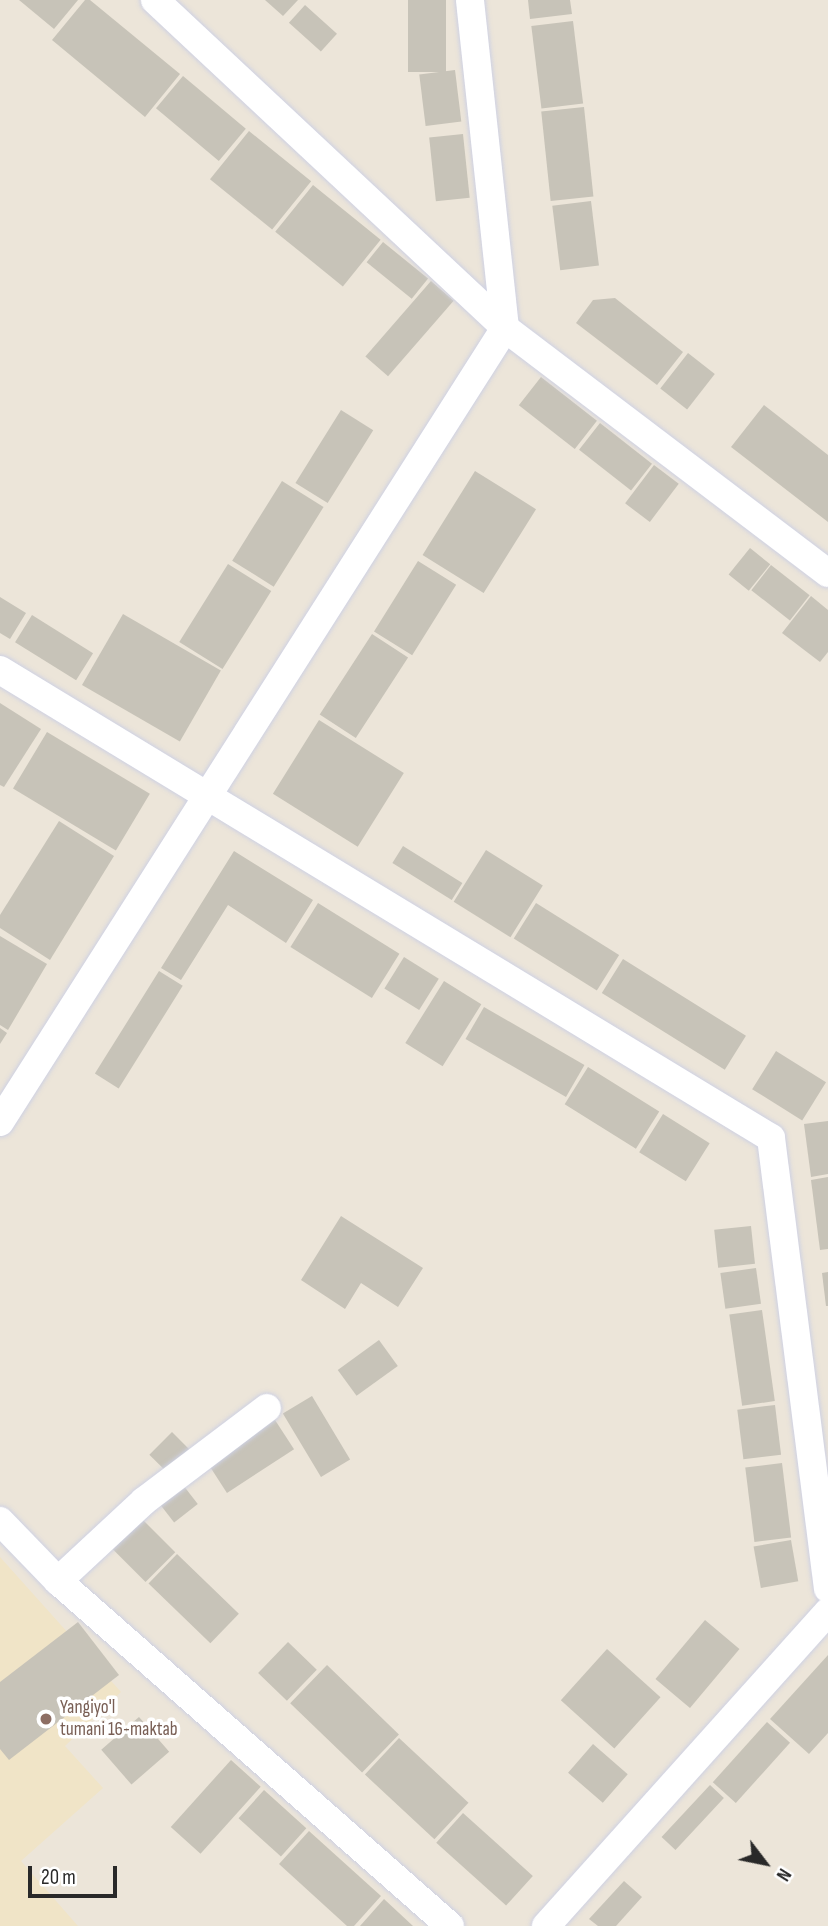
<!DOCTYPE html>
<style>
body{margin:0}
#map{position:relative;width:828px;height:1926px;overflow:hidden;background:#ece5d9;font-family:"Sofia Sans Condensed",sans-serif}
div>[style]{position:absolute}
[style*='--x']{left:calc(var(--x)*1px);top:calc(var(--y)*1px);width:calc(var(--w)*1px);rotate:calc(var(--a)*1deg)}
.education>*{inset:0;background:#f0e4c7}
.building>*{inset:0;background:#c7c3b8;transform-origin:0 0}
.roads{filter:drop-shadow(0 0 2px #ced1e3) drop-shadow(0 0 2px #ced1e3)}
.street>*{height:28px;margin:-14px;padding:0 14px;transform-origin:14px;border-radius:14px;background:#fff}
.dots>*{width:19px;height:19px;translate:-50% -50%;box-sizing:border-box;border:4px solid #fff;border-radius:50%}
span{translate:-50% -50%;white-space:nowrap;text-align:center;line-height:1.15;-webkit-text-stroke:7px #fff;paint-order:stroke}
.education-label{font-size:19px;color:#785e54}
.left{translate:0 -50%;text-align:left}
.north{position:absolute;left:730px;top:1828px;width:70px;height:70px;-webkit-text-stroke:5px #fff;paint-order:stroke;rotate:122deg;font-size:19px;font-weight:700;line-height:28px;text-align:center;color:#292929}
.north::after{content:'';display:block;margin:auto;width:24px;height:32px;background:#292929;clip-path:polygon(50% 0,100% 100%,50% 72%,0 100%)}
.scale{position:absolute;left:28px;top:1866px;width:89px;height:32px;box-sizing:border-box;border:4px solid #292929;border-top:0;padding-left:9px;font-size:21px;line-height:24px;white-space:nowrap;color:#292929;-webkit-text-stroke:5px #fff;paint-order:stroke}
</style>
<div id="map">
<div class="education">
<i style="clip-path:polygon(0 1557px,121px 1692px,65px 1746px,103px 1788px,21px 1861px,78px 1926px,0 1926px)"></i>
</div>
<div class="building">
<i style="clip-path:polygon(19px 0,78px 0,54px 29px)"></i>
<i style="clip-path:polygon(85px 0,90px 0,180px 74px,145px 117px,52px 40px)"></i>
<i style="clip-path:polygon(265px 0,298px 0,283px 16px)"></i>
<i style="left:408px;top:0;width:38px;height:72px"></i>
<i style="clip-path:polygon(528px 0,570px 0,572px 14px,530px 19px)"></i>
<i style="left:305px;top:5px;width:43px;height:24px;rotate:42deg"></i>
<i style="left:573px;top:21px;width:83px;height:42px;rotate:83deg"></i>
<i style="left:455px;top:70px;width:52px;height:36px;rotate:83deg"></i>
<i style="left:183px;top:76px;width:82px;height:42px;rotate:40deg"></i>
<i style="left:584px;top:107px;width:90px;height:43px;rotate:84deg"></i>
<i style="left:249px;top:131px;width:80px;height:62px;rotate:39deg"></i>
<i style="left:463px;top:134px;width:64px;height:34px;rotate:84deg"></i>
<i style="left:313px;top:185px;width:87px;height:60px;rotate:39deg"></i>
<i style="left:591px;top:201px;width:65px;height:39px;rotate:83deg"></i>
<i style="left:383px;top:242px;width:58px;height:26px;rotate:39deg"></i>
<i style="left:431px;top:281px;width:30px;height:100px;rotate:41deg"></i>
<i style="clip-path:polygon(615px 298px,683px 352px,657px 385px,576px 323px,593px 300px)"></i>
<i style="left:688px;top:353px;width:34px;height:45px;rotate:38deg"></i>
<i style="left:541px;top:377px;width:71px;height:36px;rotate:38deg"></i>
<i style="clip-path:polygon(764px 405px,828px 455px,828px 522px,731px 447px)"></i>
<i style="left:341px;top:410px;width:38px;height:86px;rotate:32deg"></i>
<i style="left:600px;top:423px;width:66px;height:34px;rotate:38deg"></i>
<i style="left:654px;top:465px;width:31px;height:48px;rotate:37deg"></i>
<i style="left:475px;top:471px;width:72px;height:99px;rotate:32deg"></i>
<i style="left:282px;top:481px;width:49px;height:94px;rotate:32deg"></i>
<i style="left:750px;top:548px;width:26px;height:34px;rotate:39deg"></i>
<i style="left:418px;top:561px;width:45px;height:83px;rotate:32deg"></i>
<i style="left:228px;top:564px;width:51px;height:92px;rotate:32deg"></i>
<i style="left:771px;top:565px;width:49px;height:32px;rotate:38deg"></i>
<i style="clip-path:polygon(811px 596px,828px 610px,828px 652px,820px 662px,782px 633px)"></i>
<i style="clip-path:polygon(0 597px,26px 613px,10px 639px,0 633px)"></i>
<i style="left:123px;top:614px;width:113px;height:82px;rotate:30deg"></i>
<i style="left:32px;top:615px;width:72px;height:32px;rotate:32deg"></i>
<i style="left:372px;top:634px;width:43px;height:96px;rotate:33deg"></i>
<i style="clip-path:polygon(0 703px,41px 729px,4px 787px,0 785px)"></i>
<i style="left:319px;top:720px;width:100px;height:87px;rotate:32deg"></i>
<i style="left:47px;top:732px;width:120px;height:66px;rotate:31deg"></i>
<i style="clip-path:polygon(59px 821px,114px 856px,50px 960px,0 928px,0 915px)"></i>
<i style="left:403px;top:846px;width:70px;height:20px;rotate:32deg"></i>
<i style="left:486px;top:850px;width:67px;height:61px;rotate:32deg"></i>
<i style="clip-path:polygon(234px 851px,313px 900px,286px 943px,228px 905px,181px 980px,161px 968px)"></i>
<i style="left:318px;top:903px;width:96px;height:52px;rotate:32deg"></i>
<i style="left:536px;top:903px;width:98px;height:42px;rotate:32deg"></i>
<i style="clip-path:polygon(0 936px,47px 964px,8px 1030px,0 1025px)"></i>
<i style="left:404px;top:957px;width:41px;height:37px;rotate:32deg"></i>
<i style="left:623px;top:959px;width:145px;height:40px;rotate:32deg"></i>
<i style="left:159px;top:971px;width:28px;height:121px;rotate:32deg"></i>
<i style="left:444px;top:981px;width:44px;height:73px;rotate:32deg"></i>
<i style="left:484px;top:1007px;width:116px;height:37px;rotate:30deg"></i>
<i style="clip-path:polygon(0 1028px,7px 1033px,0 1044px)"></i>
<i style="left:776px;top:1051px;width:59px;height:45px;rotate:32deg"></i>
<i style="left:588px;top:1067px;width:84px;height:44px;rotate:32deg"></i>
<i style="left:663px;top:1114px;width:55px;height:45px;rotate:32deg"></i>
<i style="clip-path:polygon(828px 1121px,828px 1174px,811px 1177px,804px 1124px)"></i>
<i style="clip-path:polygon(828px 1177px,828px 1249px,820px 1250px,811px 1180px)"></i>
<i style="clip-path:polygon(341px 1216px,423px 1268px,398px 1307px,361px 1283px,345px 1309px,301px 1280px)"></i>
<i style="left:751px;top:1226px;width:38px;height:37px;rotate:84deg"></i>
<i style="left:756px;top:1268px;width:36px;height:36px;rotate:82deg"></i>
<i style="clip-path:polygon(828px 1272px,828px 1306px,826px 1306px,822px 1273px)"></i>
<i style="left:762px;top:1310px;width:92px;height:33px;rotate:82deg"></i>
<i style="left:379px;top:1340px;width:32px;height:51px;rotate:54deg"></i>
<i style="left:312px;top:1396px;width:74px;height:34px;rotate:59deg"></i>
<i style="left:775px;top:1405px;width:50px;height:38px;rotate:83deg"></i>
<i style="left:275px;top:1420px;width:35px;height:80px;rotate:57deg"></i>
<i style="left:172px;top:1432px;width:25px;height:32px;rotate:45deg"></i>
<i style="left:782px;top:1463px;width:75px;height:37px;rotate:83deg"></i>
<i style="left:183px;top:1485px;width:24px;height:30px;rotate:52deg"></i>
<i style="left:142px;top:1519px;width:47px;height:42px;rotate:45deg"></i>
<i style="left:791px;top:1540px;width:42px;height:38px;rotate:80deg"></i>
<i style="left:177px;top:1554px;width:86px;height:41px;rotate:44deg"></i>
<i style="left:705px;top:1620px;width:45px;height:77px;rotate:40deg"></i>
<i style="clip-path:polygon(78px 1622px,119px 1675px,9px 1760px,0 1749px,0 1682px)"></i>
<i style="left:288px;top:1642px;width:40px;height:43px;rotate:44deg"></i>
<i style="left:607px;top:1649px;width:72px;height:69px;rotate:42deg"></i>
<i style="clip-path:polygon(828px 1655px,828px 1733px,809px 1754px,770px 1719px)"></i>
<i style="left:327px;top:1665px;width:100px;height:53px;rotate:44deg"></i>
<i style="left:139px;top:1717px;width:46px;height:50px;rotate:49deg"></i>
<i style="left:767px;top:1722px;width:31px;height:81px;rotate:42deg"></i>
<i style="left:399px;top:1738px;width:95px;height:50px;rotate:43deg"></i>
<i style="left:593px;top:1744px;width:46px;height:38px;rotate:41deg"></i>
<i style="left:231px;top:1760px;width:40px;height:90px;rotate:42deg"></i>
<i style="left:710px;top:1785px;width:19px;height:71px;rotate:43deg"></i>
<i style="left:264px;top:1790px;width:57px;height:38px;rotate:42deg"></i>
<i style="left:463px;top:1813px;width:94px;height:40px;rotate:42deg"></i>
<i style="clip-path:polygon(309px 1831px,381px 1896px,354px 1926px,347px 1926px,279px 1864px)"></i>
<i style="clip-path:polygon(624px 1881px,642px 1897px,616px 1926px,598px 1926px,589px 1919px)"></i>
<i style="clip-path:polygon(384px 1899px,413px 1926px,360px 1926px)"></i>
</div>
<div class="roads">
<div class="street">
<i style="--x:155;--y:0;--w:480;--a:43.1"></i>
<i style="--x:505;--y:328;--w:405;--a:37.2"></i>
<i style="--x:0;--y:670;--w:902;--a:31.26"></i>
<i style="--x:771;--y:1138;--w:454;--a:82.8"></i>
<i style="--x:0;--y:1122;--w:941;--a:-57.54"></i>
<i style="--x:505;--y:328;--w:330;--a:-96.1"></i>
<i style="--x:0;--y:1521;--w:83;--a:46"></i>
<i style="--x:58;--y:1581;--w:522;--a:41.35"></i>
<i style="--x:58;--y:1581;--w:117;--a:-42.9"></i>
<i style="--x:144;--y:1501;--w:154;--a:-37.1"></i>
<i style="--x:546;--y:1926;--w:422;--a:-48.1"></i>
</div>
</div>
<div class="dots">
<i style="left:46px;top:1719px;background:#8d6e63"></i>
</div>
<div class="education-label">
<span class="left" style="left:60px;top:1719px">Yangiyo'l<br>tumani 16-maktab</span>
</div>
<div class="north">N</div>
<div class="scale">20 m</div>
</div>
